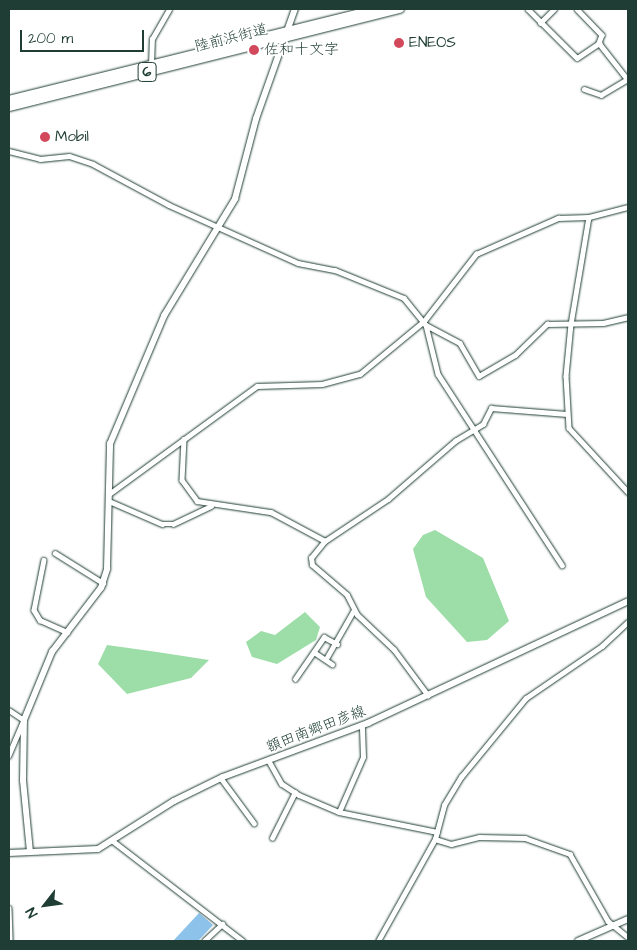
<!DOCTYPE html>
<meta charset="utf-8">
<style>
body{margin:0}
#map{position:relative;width:637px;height:950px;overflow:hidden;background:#fff;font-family:"Architects Daughter","Klee One",sans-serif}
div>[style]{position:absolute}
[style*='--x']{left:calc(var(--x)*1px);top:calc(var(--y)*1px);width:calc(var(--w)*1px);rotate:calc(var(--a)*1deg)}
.green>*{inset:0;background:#9cdda8}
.water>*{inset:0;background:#8dc3eb}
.roads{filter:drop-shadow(0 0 1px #1f3d34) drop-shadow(0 0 1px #1f3d34)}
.minor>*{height:4.5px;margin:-2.25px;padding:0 2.25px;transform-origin:2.25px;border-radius:2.25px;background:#fff}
.tertiary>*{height:5.5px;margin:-2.75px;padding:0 2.75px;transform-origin:2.75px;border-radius:2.75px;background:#fff}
.secondary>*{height:6px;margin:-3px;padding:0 3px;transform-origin:3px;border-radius:3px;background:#fff}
.trunk>*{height:8px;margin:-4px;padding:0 4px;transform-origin:4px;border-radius:4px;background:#fff}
.dots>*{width:14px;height:14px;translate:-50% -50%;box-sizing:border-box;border:2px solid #fff;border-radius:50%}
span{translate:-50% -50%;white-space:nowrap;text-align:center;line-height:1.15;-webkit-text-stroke:4px #fff;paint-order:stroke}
.shield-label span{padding:1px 4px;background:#fff;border:1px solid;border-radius:4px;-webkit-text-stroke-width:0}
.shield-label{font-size:14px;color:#1f3d34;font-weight:700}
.street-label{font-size:15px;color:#1f3d34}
.poi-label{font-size:15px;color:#1f3d34}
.left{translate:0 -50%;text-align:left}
.frame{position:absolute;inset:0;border:10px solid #1f3d34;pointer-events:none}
.north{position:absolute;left:20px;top:880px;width:50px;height:50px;-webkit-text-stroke:4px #fff;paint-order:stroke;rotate:240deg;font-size:14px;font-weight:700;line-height:20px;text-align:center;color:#1f3d34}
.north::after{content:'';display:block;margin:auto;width:18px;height:22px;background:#1f3d34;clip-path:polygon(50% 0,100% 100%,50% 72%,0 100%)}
.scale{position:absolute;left:20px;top:30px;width:124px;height:22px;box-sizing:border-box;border:2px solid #1f3d34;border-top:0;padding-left:6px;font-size:15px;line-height:18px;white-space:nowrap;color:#1f3d34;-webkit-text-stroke:4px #fff;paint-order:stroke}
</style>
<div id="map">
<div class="green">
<i style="clip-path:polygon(435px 530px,483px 558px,509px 621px,487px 640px,467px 642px,426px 597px,413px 549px,423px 535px)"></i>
<i style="clip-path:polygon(305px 612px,320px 627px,316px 640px,277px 664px,252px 657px,246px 642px,261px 631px,275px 635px)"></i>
<i style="clip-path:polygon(107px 645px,157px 652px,209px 660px,191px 678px,127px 694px,98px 664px)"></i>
</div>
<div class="water">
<i style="clip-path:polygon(199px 913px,213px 925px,198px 941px,173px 941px)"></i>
</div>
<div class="roads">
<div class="minor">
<i style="--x:528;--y:9;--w:69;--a:45"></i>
<i style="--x:577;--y:58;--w:27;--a:-34"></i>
<i style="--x:599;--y:43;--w:47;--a:51.9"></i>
<i style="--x:577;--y:9;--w:36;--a:46"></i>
<i style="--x:602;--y:35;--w:9;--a:111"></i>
<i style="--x:540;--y:23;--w:20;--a:-45"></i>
<i style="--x:151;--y:65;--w:26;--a:-88"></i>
<i style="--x:152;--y:39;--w:34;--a:-60"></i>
<i style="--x:584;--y:89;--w:18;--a:19"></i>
<i style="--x:601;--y:95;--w:31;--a:-31"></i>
<i style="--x:9;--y:151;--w:32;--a:14"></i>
<i style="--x:40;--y:159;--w:29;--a:-6"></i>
<i style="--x:69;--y:156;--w:25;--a:18"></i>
<i style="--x:93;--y:164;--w:86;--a:28.3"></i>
<i style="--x:169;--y:205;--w:141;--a:24.2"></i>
<i style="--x:298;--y:263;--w:38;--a:11"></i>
<i style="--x:335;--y:270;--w:74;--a:22.1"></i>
<i style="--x:404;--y:298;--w:35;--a:51"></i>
<i style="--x:426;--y:325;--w:50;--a:76.2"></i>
<i style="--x:438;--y:374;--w:228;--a:57"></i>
<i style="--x:589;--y:217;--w:109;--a:99.5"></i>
<i style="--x:571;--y:324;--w:52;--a:95.5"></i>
<i style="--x:566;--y:376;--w:52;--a:86.7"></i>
<i style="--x:569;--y:428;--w:87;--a:47.3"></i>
<i style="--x:426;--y:325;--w:38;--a:28"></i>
<i style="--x:460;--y:343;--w:38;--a:60"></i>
<i style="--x:479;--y:376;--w:42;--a:-30.3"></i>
<i style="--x:515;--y:355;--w:45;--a:-44.1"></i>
<i style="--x:547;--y:324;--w:56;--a:-1"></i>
<i style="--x:603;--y:323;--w:26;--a:-13"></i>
<i style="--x:184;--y:439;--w:41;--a:92.8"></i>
<i style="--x:182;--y:480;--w:26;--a:54"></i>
<i style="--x:197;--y:501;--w:75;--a:8.5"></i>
<i style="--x:271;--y:512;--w:61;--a:28.2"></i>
<i style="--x:109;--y:494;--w:183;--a:-36.1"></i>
<i style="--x:257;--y:386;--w:65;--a:-1.8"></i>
<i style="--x:322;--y:384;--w:39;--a:-15"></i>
<i style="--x:360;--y:374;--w:83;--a:-39.6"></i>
<i style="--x:424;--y:321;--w:85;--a:-52.2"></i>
<i style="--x:476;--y:254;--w:90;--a:-23.7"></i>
<i style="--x:558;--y:218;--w:31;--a:-2"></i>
<i style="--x:589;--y:217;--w:40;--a:-14.4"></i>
<i style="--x:109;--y:501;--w:58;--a:23.5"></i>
<i style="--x:162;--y:524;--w:11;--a:0"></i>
<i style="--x:173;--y:524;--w:42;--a:-25.3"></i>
<i style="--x:55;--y:553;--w:57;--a:32"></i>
<i style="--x:44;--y:560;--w:51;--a:101.3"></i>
<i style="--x:34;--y:610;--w:12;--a:59"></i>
<i style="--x:40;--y:620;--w:30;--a:24"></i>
<i style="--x:314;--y:652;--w:22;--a:34"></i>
<i style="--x:326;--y:659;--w:56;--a:-60.3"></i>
<i style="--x:295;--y:679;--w:51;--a:-55.4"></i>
<i style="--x:324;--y:637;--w:15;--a:28"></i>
<i style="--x:428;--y:696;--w:57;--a:-126.5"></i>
<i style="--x:394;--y:650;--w:51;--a:-136.6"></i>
<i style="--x:357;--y:615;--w:22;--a:-117"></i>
<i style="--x:347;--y:595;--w:46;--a:-139.4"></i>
<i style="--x:312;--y:565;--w:7;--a:-98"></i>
<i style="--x:311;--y:558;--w:22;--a:-51"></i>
<i style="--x:325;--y:541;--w:76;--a:-33.7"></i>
<i style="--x:388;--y:499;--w:89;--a:-40.9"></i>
<i style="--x:455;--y:441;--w:33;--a:-31"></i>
<i style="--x:483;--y:424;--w:18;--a:-63"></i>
<i style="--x:491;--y:408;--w:76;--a:4.5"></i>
<i style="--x:9;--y:710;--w:18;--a:34"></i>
<i style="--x:24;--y:720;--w:39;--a:113"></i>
<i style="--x:269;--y:761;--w:26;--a:61"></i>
<i style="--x:282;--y:784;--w:20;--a:33"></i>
<i style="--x:299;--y:795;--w:43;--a:23"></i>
<i style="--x:339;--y:812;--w:100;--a:11.5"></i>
<i style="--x:221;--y:778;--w:56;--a:53.7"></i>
<i style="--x:339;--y:812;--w:60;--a:-66.4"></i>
<i style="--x:363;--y:757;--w:32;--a:-92"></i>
<i style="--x:272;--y:838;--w:51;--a:-63.4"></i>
<i style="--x:435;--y:839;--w:17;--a:17"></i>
<i style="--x:451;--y:844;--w:29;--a:-14"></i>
<i style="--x:479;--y:837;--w:46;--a:1.2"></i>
<i style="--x:525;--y:838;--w:48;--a:19.6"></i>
<i style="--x:570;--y:854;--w:77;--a:60.4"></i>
<i style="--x:608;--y:921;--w:26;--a:39"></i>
<i style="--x:113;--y:841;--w:164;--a:37.6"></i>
<i style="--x:9;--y:908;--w:33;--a:88"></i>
<i style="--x:204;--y:941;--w:25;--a:-43"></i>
<i style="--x:378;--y:941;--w:117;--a:-60.8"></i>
<i style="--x:435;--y:839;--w:35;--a:-75"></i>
<i style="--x:444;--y:805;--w:33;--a:-59"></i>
<i style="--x:461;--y:777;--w:102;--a:-50.6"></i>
<i style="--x:526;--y:698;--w:92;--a:-34.4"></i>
<i style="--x:602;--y:646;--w:35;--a:-43"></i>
</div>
<div class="tertiary">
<i style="--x:30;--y:852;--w:71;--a:-95.6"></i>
<i style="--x:23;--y:781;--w:61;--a:-89.1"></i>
<i style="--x:24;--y:720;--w:74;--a:-67.6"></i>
<i style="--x:52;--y:652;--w:81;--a:-52.6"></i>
<i style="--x:101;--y:588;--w:20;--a:-72"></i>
<i style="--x:107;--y:569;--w:125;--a:-88.6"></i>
<i style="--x:110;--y:444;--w:139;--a:-67.1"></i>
<i style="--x:164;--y:316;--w:137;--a:-58.7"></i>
<i style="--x:235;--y:199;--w:83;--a:-75.3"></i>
<i style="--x:256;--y:119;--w:117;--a:-70.5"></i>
<i style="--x:578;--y:941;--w:55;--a:-23.7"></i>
</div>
<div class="secondary">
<i style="--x:9;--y:853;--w:89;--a:-2.6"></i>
<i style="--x:98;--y:849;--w:90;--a:-32.3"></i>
<i style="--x:174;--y:801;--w:55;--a:-26.1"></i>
<i style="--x:223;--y:777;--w:155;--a:-20.4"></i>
<i style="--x:368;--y:723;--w:287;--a:-25.1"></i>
</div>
<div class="trunk">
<i style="--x:9;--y:100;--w:378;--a:-13.9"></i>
<i style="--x:9;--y:107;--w:403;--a:-14.1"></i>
</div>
</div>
<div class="dots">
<i style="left:399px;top:43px;background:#d1495b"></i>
<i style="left:254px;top:50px;background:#d1495b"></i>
<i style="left:45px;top:137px;background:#d1495b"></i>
</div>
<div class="shield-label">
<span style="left:147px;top:72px">6</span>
</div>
<div class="street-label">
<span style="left:231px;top:38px;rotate:-14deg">陸前浜街道</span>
<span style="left:316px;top:729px;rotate:-21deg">額田南郷田彦線</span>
</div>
<div class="poi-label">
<span class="left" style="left:409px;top:43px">ENEOS</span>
<span class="left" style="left:264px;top:50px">佐和十文字</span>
<span class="left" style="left:55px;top:137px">Mobil</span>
</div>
<div class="frame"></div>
<div class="north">N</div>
<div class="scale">200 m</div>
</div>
